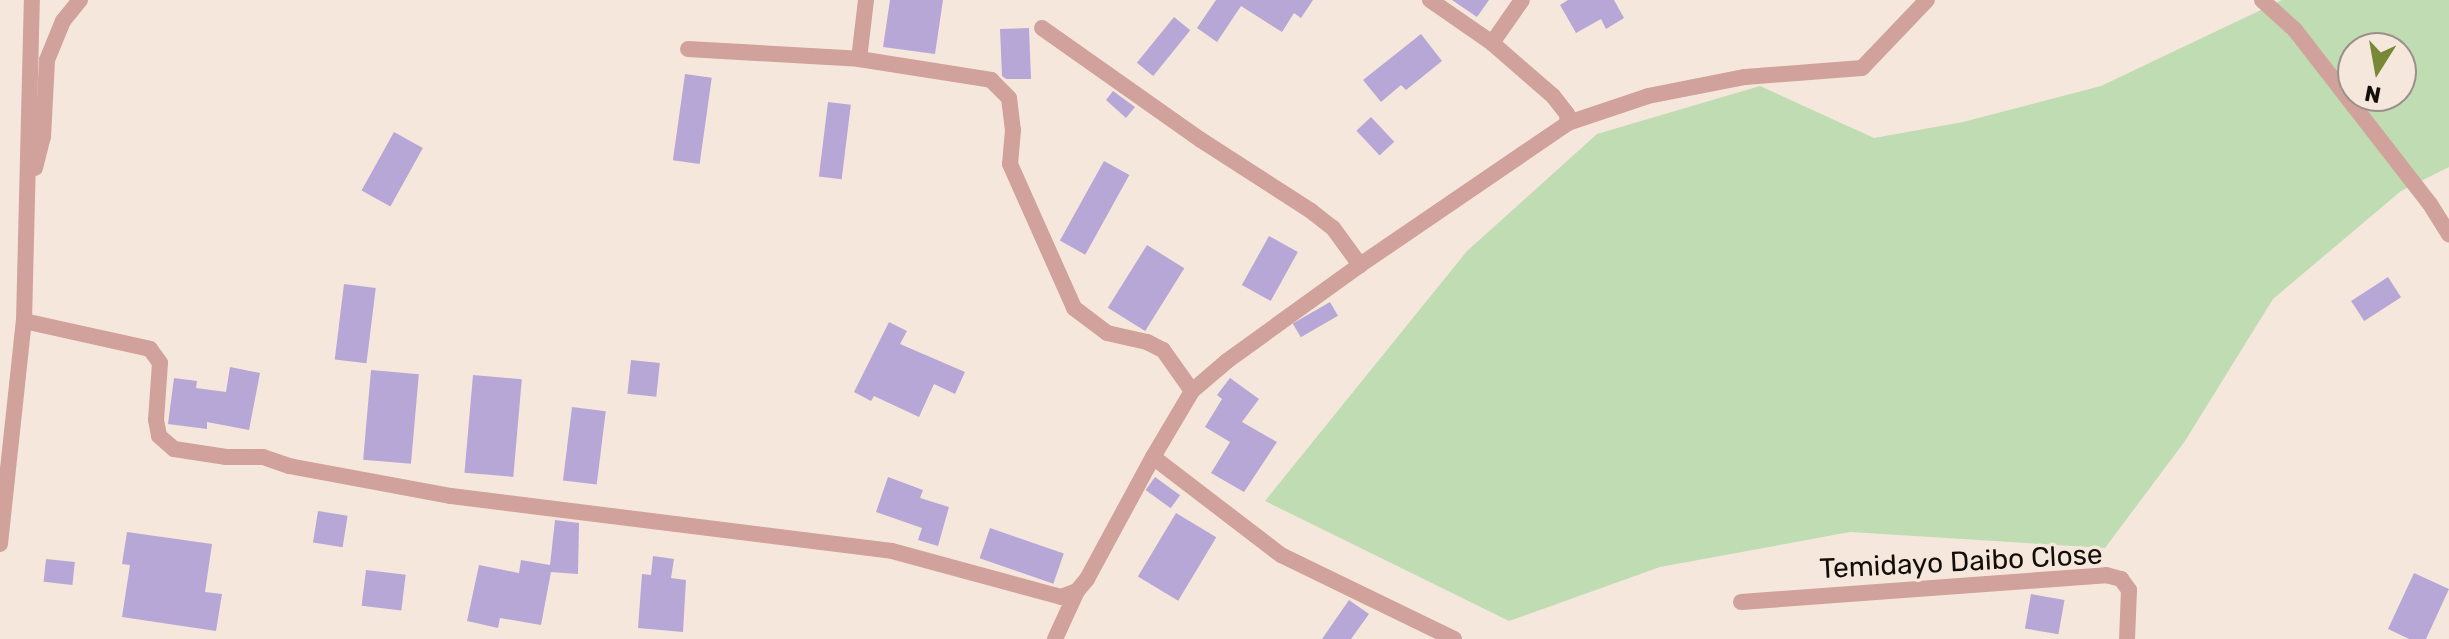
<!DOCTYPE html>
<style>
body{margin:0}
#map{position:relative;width:2449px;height:639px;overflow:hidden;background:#f6e7dc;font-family:Rubik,sans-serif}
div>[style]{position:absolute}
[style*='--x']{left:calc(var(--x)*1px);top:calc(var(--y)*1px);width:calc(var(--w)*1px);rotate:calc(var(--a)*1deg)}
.green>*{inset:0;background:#c0dcb3}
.building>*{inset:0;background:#b7a7d6;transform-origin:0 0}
.minor>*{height:16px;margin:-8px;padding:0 8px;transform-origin:8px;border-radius:8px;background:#d1a19b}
span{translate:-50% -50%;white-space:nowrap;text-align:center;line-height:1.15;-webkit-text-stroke:7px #f6e7dc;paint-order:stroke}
.street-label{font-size:28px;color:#130e0a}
.north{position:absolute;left:2337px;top:32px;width:80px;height:80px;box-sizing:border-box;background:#f6e7dc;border:2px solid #9b9088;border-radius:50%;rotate:191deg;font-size:22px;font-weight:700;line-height:32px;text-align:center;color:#130e0a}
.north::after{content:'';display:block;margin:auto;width:28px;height:36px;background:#798836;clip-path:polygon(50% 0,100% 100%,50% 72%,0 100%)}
</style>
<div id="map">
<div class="green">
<i style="clip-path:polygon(evenodd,2282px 0,2449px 0,2449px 167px,2401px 191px,2273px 299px,2185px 441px,2105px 548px,1850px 532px,1660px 567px,1509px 621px,1265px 501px,1467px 251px,1597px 134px,1760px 86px,1874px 138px,1963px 122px,2101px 86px,2282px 0,2353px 48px,2401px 48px,2401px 96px,2353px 96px,2353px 48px)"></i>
</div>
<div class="building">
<i style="clip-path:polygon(890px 0,943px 0,935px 54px,883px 47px)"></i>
<i style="clip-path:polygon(1216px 0,1313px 0,1301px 18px,1294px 13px,1282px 32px,1241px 6px,1217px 42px,1197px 28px)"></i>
<i style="clip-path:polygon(1452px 0,1489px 0,1477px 17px)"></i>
<i style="clip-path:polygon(1568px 0,1614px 0,1624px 18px,1606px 29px,1601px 19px,1576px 33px,1560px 5px)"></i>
<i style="left:1174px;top:17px;width:21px;height:59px;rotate:39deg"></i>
<i style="clip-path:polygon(1029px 28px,1031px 79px,1006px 79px,1002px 76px,1000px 29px)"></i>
<i style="clip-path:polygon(1421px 34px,1442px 61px,1406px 90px,1401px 85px,1381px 102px,1363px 80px)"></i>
<i style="left:685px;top:74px;width:27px;height:87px;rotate:8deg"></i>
<i style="clip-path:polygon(1113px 91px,1135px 107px,1126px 118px,1106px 100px)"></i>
<i style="left:828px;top:102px;width:23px;height:75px;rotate:7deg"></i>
<i style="left:1371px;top:117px;width:34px;height:20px;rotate:47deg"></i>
<i style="left:394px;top:132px;width:33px;height:67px;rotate:29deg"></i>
<i style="left:1104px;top:161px;width:29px;height:91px;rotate:29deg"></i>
<i style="left:1269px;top:236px;width:33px;height:56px;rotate:29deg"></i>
<i style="left:1147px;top:245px;width:44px;height:74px;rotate:32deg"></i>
<i style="left:2388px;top:277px;width:24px;height:44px;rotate:57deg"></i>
<i style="left:344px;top:284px;width:32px;height:76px;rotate:7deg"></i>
<i style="left:1330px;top:302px;width:16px;height:43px;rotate:60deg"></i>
<i style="clip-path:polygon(889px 322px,907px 331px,900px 344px,965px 372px,955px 394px,934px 384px,919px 417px,874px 396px,871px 401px,854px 392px)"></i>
<i style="left:631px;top:360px;width:29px;height:34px;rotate:6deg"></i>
<i style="clip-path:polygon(230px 367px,260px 373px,249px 430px,207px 422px,207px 429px,168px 424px,174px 378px,197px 381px,196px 388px,226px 392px)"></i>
<i style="left:371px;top:370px;width:48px;height:90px;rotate:5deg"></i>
<i style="left:473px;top:375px;width:49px;height:98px;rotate:5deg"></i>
<i style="clip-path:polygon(1230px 378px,1259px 399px,1242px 422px,1277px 442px,1244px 492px,1211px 473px,1230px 442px,1205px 427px,1222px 399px,1217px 395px)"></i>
<i style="left:572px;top:407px;width:34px;height:74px;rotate:7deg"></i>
<i style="clip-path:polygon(888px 477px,923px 490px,920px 498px,949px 507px,938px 546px,918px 540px,922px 528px,876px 512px)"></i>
<i style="left:1155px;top:477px;width:31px;height:16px;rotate:36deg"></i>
<i style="left:318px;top:511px;width:30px;height:32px;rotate:9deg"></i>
<i style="left:1176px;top:513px;width:47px;height:74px;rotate:31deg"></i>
<i style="clip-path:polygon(555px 520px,579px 523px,578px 574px,551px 572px,541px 625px,500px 618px,498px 628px,467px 621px,479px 565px,519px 573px,521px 560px,550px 565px)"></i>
<i style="left:990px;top:528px;width:78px;height:32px;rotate:19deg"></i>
<i style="clip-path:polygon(127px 532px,212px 544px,205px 592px,222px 594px,216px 631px,122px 617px,130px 565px,122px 564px)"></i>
<i style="clip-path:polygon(653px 556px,674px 559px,671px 578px,686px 580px,683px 632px,638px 628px,642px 574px,651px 575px)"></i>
<i style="left:46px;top:559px;width:29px;height:23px;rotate:6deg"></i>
<i style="left:366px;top:570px;width:40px;height:36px;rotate:7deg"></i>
<i style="clip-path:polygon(2414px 573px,2449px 589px,2426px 639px,2409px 639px,2388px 629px)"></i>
<i style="left:2031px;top:594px;width:34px;height:35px;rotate:10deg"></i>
<i style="clip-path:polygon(1349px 600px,1369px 614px,1351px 639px,1322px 639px)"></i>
</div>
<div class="minor">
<i style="--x:1430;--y:0;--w:75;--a:34.7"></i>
<i style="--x:1492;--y:43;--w:81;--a:41"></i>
<i style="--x:1553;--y:96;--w:23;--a:52"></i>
<i style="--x:1567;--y:114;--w:9;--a:84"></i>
<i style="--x:2262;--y:0;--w:45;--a:42.3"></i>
<i style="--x:2295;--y:30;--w:220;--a:52.2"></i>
<i style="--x:2430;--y:204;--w:36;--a:58"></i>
<i style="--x:1042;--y:28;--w:194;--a:35.2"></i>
<i style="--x:1201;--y:140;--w:131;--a:32.8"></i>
<i style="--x:1311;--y:211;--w:28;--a:38"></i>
<i style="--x:1333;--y:228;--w:46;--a:53.9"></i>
<i style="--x:1492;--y:43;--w:52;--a:-55.1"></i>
<i style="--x:688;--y:49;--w:171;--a:3.3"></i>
<i style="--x:859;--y:59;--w:134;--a:9"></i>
<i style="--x:991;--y:80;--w:25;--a:45"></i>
<i style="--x:1009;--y:98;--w:32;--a:83"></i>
<i style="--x:1013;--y:130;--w:34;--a:95"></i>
<i style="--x:1010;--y:164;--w:158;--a:66"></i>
<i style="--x:1074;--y:308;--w:41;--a:37.1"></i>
<i style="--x:1107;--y:333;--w:41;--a:12.7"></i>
<i style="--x:1147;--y:342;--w:18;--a:27"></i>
<i style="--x:1163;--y:350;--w:50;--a:54.7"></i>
<i style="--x:859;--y:59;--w:59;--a:-83.2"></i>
<i style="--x:35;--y:168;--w:32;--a:-76"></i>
<i style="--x:43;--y:137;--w:77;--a:-87"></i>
<i style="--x:47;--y:60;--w:42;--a:-67.7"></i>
<i style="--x:63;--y:21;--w:27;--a:-51"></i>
<i style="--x:24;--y:321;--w:129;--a:12.5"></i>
<i style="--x:150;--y:349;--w:17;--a:54"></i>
<i style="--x:160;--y:363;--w:57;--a:94"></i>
<i style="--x:156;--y:420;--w:16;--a:79"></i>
<i style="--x:159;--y:436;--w:20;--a:41"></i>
<i style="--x:174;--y:449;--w:53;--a:8.7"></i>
<i style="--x:226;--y:457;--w:37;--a:0"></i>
<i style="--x:263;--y:457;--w:28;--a:19"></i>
<i style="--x:289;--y:466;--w:165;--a:10.5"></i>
<i style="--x:451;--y:496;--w:444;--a:7.1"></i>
<i style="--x:892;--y:551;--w:175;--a:15.2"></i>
<i style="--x:1061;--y:597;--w:17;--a:-21"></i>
<i style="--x:1077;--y:591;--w:16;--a:-50"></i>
<i style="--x:1087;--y:579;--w:139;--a:-61.6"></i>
<i style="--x:0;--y:544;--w:224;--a:-83.9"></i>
<i style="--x:24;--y:321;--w:321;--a:-88.6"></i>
<i style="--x:1741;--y:602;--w:366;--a:-4.2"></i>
<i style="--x:2106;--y:575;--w:16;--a:15"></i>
<i style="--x:2121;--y:579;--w:14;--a:54"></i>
<i style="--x:2129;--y:590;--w:49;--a:92.3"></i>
<i style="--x:1055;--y:639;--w:53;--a:-65.4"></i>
<i style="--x:1454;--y:639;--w:192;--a:-154.1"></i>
<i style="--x:1281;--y:555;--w:161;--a:-142.6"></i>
<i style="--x:1153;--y:457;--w:77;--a:-59.4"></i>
<i style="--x:1192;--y:391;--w:46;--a:-40.6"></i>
<i style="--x:1227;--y:361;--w:164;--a:-35.8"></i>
<i style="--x:1360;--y:265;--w:252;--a:-34.3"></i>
<i style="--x:1568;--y:123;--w:84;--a:-18.6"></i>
<i style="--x:1648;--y:96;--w:99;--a:-11.1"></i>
<i style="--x:1745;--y:77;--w:117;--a:-4.4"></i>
<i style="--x:1862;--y:68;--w:94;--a:-46.3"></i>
</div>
<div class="street-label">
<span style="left:1961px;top:562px;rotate:-3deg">Temidayo Daibo Close</span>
</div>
<div class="north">N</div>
</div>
